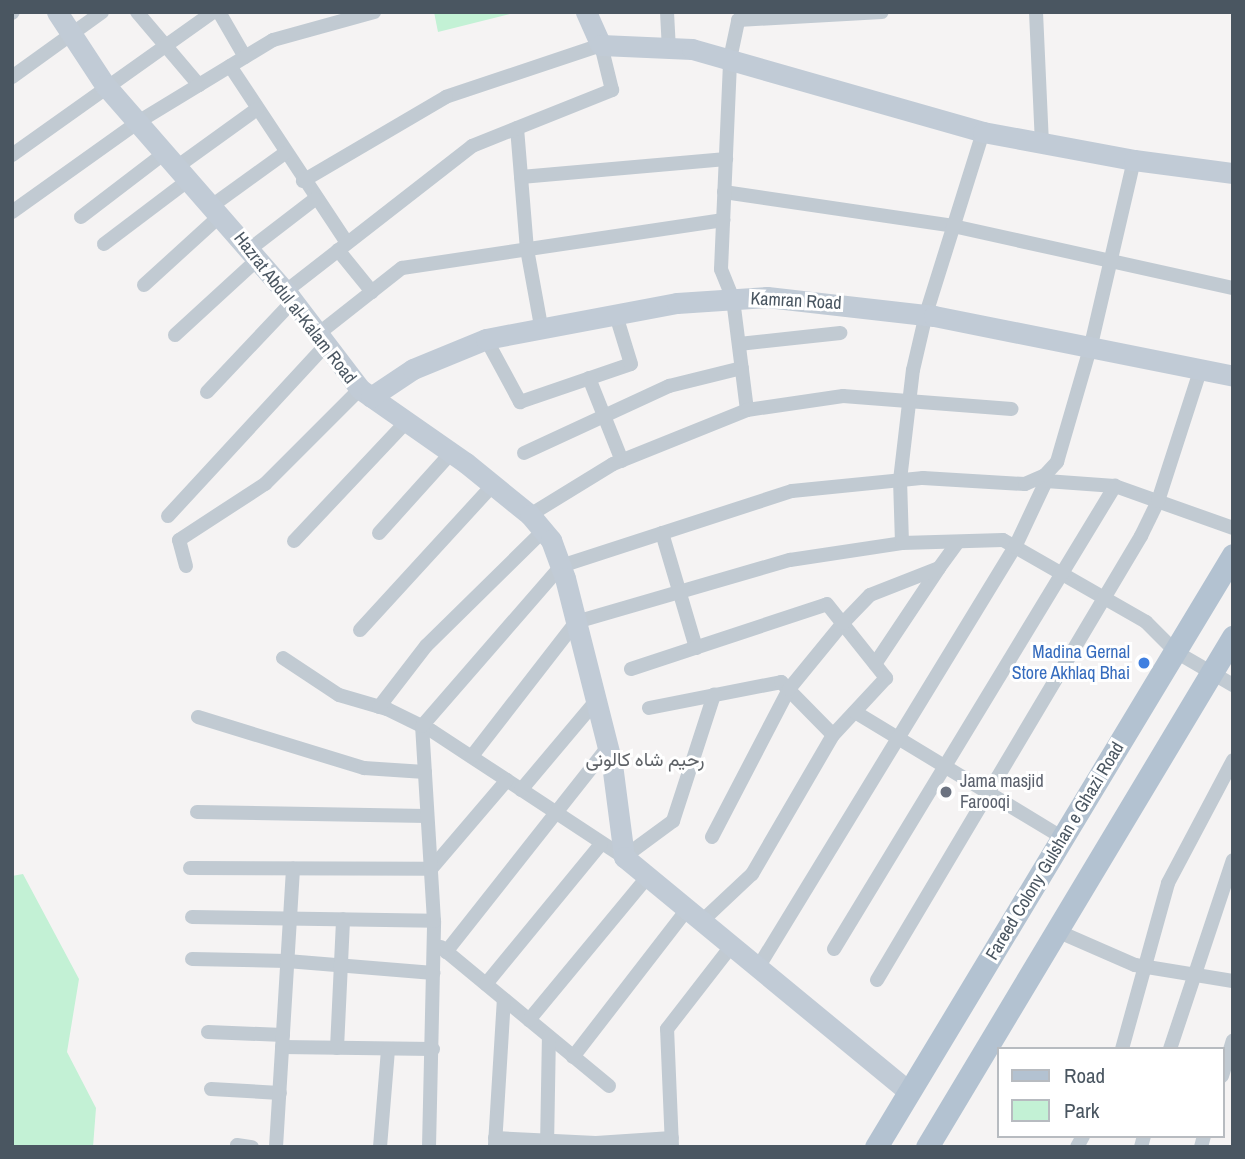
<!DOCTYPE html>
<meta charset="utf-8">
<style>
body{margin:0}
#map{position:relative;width:1245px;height:1159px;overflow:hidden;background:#f5f3f3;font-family:"Archivo Narrow",Vazirmatn,sans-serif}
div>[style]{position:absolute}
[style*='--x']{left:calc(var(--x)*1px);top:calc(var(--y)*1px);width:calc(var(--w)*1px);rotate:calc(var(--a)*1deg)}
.green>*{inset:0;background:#c3f1d5}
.street>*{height:14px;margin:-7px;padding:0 7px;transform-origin:7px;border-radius:7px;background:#c1cad2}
.secondary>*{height:21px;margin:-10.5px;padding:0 10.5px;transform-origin:10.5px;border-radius:10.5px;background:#c1cbd6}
.primary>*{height:23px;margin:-11.5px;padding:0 11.5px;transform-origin:11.5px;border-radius:11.5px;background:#b3c2d1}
.dots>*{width:19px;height:19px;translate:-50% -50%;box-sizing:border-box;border:4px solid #fff;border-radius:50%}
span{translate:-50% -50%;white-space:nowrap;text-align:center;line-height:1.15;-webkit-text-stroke:6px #fff;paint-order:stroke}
.street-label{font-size:18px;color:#4a5661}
.shop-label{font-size:18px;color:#366cbe}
.right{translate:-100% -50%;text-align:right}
.worship-label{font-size:18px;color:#5b616d}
.left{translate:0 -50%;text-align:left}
.neighbourhood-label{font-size:19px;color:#5f6368}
.frame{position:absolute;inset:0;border:14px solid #4a5661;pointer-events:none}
.legend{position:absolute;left:997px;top:1047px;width:228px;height:91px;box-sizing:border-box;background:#fff;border:2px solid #b7bbc0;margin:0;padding:9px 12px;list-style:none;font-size:21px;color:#4a5661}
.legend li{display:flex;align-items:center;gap:14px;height:35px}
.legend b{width:35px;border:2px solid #b7bbc0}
</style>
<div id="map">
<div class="green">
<i style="clip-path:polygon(434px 12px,518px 12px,438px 32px)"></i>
<i style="clip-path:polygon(23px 874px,79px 979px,67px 1052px,96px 1108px,93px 1147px,12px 1147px,12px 876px)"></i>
</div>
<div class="street">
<i style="--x:137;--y:12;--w:96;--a:49.7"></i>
<i style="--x:219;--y:12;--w:52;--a:60"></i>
<i style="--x:667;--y:12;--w:36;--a:87"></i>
<i style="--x:1036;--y:12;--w:130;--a:87.4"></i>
<i style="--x:12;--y:13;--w:1;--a:-45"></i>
<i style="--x:230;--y:66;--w:212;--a:56.5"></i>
<i style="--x:12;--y:77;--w:111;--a:-35.8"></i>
<i style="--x:517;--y:128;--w:121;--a:85.3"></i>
<i style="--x:527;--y:249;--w:78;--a:79.7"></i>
<i style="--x:12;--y:155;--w:247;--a:-35.4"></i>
<i style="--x:178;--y:166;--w:97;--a:-35.8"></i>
<i style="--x:521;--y:177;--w:206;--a:-5"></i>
<i style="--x:724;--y:192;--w:232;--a:8.4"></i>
<i style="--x:953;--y:226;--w:287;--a:12.5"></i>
<i style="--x:213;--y:205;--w:89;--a:-35.8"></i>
<i style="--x:12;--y:212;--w:155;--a:-35.5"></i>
<i style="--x:138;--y:122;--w:158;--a:-31.3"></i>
<i style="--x:273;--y:40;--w:105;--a:-15.5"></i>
<i style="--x:81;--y:217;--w:107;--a:-37.4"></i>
<i style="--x:104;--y:244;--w:108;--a:-37.1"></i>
<i style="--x:250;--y:249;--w:82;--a:-37.6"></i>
<i style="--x:338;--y:250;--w:54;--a:51"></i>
<i style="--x:144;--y:285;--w:104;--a:-42.3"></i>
<i style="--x:286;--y:291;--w:236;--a:-37.9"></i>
<i style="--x:472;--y:146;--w:151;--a:-21.8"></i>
<i style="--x:612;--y:90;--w:46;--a:-103.7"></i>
<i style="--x:601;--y:45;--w:163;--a:161.5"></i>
<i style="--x:446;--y:97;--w:166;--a:149.6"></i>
<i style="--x:318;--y:334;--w:107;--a:-38.2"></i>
<i style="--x:402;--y:268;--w:325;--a:-8.5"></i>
<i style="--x:175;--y:335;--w:113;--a:-42.5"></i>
<i style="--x:486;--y:339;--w:72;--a:61.6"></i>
<i style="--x:520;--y:402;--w:117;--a:-18.9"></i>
<i style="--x:631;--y:364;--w:54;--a:-107.1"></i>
<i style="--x:739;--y:344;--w:102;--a:-6.2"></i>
<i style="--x:589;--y:378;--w:89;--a:68.3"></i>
<i style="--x:207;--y:392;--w:125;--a:-46.6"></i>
<i style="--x:747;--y:410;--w:112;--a:-97.2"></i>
<i style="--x:733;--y:299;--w:32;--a:-112"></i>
<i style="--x:721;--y:269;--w:210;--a:-87.5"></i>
<i style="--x:730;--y:59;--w:40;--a:-78"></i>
<i style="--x:738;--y:20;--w:144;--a:-3.2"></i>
<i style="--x:524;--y:453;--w:160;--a:-24.8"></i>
<i style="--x:669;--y:386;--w:75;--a:-13.9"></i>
<i style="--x:1046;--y:481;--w:69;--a:4.1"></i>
<i style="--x:1115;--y:486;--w:125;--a:19.6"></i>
<i style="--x:530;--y:515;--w:97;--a:-31.6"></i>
<i style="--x:613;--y:464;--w:144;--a:-21.9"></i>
<i style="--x:747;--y:410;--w:97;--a:-8.3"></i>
<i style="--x:843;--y:396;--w:169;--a:4.4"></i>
<i style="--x:168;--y:516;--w:233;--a:-47.3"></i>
<i style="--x:379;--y:533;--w:109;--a:-48"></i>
<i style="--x:662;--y:533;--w:120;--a:73.5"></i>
<i style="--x:294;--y:541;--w:165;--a:-46.7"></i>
<i style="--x:902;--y:543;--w:63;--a:-91.8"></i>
<i style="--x:900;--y:480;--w:111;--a:-83.3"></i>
<i style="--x:913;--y:370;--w:57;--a:-76.9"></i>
<i style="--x:926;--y:314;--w:191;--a:-72.6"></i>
<i style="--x:186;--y:566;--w:27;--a:-105"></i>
<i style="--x:179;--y:540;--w:103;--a:-33.1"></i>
<i style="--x:265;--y:484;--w:134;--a:-45"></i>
<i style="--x:360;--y:630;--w:197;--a:-47.5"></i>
<i style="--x:283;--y:658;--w:67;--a:33.5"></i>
<i style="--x:339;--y:695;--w:50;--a:16.3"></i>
<i style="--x:387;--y:709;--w:50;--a:26.1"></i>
<i style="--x:432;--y:731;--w:230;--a:33.3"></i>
<i style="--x:624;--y:857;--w:61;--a:-36.3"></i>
<i style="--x:673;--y:821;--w:133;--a:-72"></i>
<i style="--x:875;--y:664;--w:115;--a:-56.3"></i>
<i style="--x:631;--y:669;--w:206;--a:-18.3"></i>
<i style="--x:827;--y:604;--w:95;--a:51.4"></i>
<i style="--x:886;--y:678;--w:78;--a:132.9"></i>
<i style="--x:833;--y:735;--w:161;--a:120.2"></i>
<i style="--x:752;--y:874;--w:67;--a:136.8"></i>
<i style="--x:379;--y:707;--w:77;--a:-52.4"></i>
<i style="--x:426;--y:646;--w:164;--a:-44.5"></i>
<i style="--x:649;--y:708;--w:135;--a:-11.1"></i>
<i style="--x:781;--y:682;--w:74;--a:45.5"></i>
<i style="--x:855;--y:712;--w:243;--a:31.2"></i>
<i style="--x:198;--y:717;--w:174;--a:17.1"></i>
<i style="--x:364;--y:768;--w:61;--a:3.8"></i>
<i style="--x:472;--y:756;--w:170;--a:-52.2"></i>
<i style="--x:576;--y:622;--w:223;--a:-16.2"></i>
<i style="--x:790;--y:560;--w:113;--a:-8.6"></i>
<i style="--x:902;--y:543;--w:101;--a:-1.7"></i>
<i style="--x:1003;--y:540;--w:165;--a:29.8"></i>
<i style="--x:1146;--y:622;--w:42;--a:45"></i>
<i style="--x:1176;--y:652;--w:66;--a:30.1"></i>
<i style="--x:521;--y:790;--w:116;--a:-49.9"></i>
<i style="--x:197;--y:812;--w:230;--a:1"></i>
<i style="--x:712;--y:837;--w:167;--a:-62.5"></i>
<i style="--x:789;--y:689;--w:85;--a:-50.7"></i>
<i style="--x:843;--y:623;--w:39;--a:-46"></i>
<i style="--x:870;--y:595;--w:74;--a:-21.4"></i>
<i style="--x:939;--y:568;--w:32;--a:-54"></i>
<i style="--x:190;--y:868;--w:241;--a:0.2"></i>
<i style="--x:431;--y:869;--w:117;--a:-49.5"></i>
<i style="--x:192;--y:917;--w:242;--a:0.9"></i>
<i style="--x:1057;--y:931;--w:85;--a:23.6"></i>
<i style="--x:1135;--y:965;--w:99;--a:9.3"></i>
<i style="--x:441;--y:947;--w:218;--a:39.6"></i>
<i style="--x:834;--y:949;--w:542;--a:-58.75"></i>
<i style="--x:446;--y:952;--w:261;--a:-51.7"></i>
<i style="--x:192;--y:959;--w:95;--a:1.2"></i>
<i style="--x:287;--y:961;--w:147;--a:4.7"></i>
<i style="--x:759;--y:966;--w:491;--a:-58.6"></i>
<i style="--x:1015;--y:547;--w:73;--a:-64.8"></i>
<i style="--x:1046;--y:481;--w:6;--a:-99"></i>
<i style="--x:877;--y:980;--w:517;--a:-59.26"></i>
<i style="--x:1141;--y:536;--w:39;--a:-64"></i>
<i style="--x:1158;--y:501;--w:140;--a:-72.1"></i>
<i style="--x:486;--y:984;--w:181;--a:-50.6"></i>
<i style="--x:529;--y:1020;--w:187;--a:-50.4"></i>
<i style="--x:208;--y:1032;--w:75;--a:2.3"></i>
<i style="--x:282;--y:1047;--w:151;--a:0.8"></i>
<i style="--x:337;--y:1048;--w:129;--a:-87.3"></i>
<i style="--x:1122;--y:1049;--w:172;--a:-74.5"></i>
<i style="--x:1168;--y:883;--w:139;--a:-62.1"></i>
<i style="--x:1170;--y:1049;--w:199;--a:-71.6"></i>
<i style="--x:573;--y:1057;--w:188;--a:-52.3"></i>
<i style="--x:1222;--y:1076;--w:37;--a:-73"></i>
<i style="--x:211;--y:1089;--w:69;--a:3.3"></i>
<i style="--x:495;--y:1138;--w:101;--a:2.8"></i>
<i style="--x:596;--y:1143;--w:76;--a:-3.8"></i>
<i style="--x:237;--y:1145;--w:15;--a:8"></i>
<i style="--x:495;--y:1145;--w:146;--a:-86.5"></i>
<i style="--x:276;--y:1147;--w:279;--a:-86.5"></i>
<i style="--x:380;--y:1147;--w:98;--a:-85.3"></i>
<i style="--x:429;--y:1147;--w:226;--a:-88.7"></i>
<i style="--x:434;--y:921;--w:195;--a:-93.5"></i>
<i style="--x:422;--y:726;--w:212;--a:-49"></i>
<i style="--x:561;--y:566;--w:243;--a:-18"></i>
<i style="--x:792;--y:491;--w:132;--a:-5.7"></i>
<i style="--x:923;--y:478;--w:102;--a:3.4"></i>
<i style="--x:1025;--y:484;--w:22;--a:-24"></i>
<i style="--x:1045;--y:475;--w:18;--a:-47"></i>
<i style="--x:1057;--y:462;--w:122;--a:-73.8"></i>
<i style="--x:1091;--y:345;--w:190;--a:-76.9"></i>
<i style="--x:547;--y:1147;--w:110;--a:-89"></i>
<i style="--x:672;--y:1147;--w:118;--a:-92.4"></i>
<i style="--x:667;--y:1029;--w:108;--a:-52.2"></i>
<i style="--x:1077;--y:1147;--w:13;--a:-61"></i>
<i style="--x:1141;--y:1147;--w:11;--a:-75"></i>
<i style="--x:1201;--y:1147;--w:11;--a:-75"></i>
</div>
<div class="secondary">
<i style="--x:57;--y:12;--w:87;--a:56.7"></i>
<i style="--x:105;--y:85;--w:281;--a:48.9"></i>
<i style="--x:290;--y:297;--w:116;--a:52.7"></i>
<i style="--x:360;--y:389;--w:129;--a:34.9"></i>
<i style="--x:466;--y:463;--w:82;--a:39.1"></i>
<i style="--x:530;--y:515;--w:33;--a:50"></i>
<i style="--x:551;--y:540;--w:40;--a:69.8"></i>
<i style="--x:565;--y:578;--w:192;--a:75.8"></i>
<i style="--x:612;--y:764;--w:94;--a:82.6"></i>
<i style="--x:624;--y:857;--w:369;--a:39.5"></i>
<i style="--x:586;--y:12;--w:36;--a:66"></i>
<i style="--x:601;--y:45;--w:91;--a:2.5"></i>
<i style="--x:692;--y:49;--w:303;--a:15.9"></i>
<i style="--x:983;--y:132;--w:154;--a:10.5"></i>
<i style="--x:1134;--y:160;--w:100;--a:7.5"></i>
<i style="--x:371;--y:397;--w:50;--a:-33.7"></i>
<i style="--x:413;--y:369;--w:79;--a:-22.3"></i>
<i style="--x:486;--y:339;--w:194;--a:-10.7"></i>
<i style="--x:677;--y:303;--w:90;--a:-3.8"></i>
<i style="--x:767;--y:297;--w:168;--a:6.5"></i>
<i style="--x:934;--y:316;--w:305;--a:11.3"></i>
</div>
<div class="primary">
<i style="--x:876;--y:1147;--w:691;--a:-58.91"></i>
<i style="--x:927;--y:1147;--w:595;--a:-59.04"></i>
</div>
<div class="dots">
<i style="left:1144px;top:663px;background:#3f7fe0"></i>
<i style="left:946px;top:792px;background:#6b7280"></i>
</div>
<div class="street-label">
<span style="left:796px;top:301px;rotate:3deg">Kamran Road</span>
<span style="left:295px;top:308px;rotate:52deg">Hazrat Abdul al-Kalam Road</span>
<span style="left:1055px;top:851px;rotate:-59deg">Fareed Colony Gulshan e Ghazi Road</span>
</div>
<div class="shop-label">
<span class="right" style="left:1130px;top:663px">Madina Gernal<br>Store Akhlaq Bhai</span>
</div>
<div class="worship-label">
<span class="left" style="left:960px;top:792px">Jama masjid<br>Farooqi</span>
</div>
<div class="neighbourhood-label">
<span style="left:645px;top:760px">رحیم شاہ کالونی</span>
</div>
<div class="frame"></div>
<ul class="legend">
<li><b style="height:9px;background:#b3c2d1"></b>Road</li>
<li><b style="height:19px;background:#c3f1d5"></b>Park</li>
</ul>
</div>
